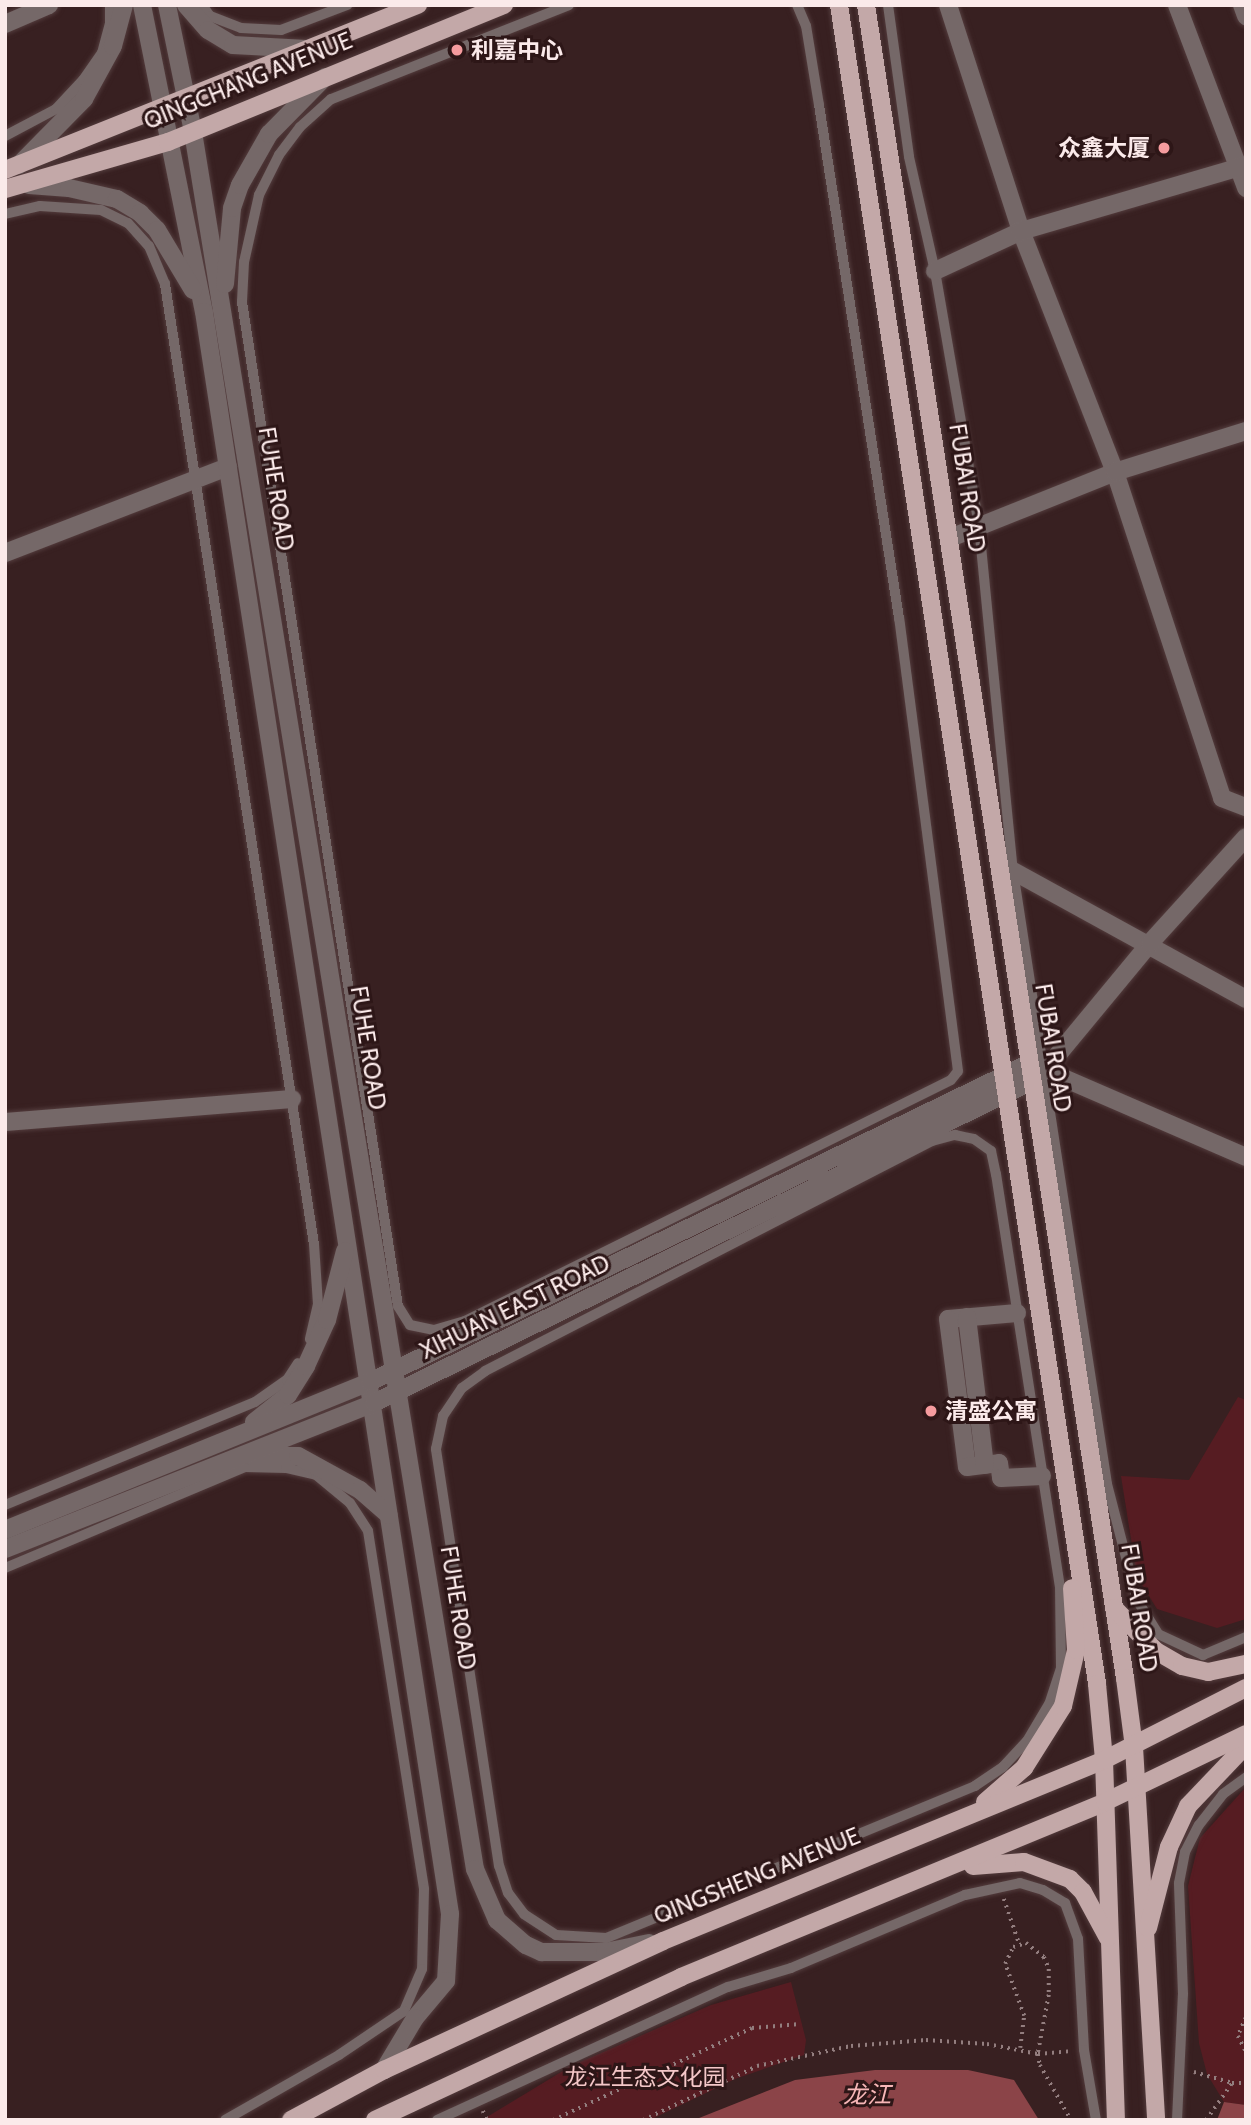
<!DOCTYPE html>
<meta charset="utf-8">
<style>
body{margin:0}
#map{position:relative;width:1251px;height:2125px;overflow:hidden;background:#382021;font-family:Cabin,"Noto Sans SC",sans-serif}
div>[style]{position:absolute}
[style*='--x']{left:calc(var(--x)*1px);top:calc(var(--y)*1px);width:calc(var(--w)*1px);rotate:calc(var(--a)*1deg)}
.green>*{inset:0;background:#561c22}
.water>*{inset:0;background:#8b4448}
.path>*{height:3.5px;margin-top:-1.75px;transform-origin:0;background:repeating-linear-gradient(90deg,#937e7f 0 2px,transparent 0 7px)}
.roads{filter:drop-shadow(0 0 2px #533c3d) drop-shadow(0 0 2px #533c3d)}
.service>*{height:10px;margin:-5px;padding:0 5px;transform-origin:5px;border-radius:5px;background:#756868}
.minor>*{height:18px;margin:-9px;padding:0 9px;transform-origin:9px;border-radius:9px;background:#756868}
.tertiary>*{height:18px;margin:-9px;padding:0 9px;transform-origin:9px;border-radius:9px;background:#756868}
.primary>*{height:18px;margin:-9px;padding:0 9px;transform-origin:9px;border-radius:9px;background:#c3a8a8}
.dots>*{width:19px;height:19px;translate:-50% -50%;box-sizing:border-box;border:4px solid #2d1617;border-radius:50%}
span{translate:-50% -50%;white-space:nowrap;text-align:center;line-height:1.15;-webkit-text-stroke:6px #2d1617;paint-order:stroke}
.poi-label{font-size:23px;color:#fbeaea;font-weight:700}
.left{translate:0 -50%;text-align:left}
.right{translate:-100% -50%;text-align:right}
.street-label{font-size:23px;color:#fbeaea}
.park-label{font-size:23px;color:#f4c7c8}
.water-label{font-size:24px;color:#f7b6b7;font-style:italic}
.frame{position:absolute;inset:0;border:7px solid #fbeaea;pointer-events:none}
</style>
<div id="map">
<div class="green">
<i style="clip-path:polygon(1238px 1397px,1246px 1400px,1246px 1619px,1217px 1628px,1157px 1609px,1137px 1577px,1121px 1476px,1189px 1480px)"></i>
<i style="clip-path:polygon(1246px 1787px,1246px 2105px,1224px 2102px,1207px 2074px,1199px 2043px,1188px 1886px,1200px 1838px)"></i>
<i style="clip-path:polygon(791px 1982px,806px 2040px,804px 2055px,735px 2079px,650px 2120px,482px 2120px,571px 2066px,711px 2005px)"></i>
</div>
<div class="water">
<i style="clip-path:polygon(875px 2070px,968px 2070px,1014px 2080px,1039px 2120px,694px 2120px,795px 2080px)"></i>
<i style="clip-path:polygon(1224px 2102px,1246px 2105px,1246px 2120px,1217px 2120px)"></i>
</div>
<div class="path">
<i style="--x:1004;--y:1899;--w:46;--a:71.2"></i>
<i style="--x:1246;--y:2018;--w:20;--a:114"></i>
<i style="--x:1238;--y:2036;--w:18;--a:63"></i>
<i style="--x:1020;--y:2048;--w:32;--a:-83"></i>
<i style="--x:1024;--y:2016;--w:55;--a:-110.1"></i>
<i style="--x:1005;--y:1964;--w:19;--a:-65"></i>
<i style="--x:1013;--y:1947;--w:14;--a:-17"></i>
<i style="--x:1026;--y:1943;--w:23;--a:38"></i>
<i style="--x:1044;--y:1957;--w:13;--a:67"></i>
<i style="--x:1049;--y:1969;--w:26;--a:90"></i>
<i style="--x:1049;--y:1995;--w:60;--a:100.6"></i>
<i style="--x:1038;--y:2054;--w:33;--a:-5"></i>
<i style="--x:1194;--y:2072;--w:40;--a:16"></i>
<i style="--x:483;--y:2111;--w:10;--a:66"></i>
<i style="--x:553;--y:2120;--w:219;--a:-24.8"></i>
<i style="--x:752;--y:2028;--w:48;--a:-4.8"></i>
<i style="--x:643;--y:2120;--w:126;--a:-25.3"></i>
<i style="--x:757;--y:2066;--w:96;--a:-12"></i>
<i style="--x:851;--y:2046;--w:75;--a:-4.6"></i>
<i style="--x:926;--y:2040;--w:61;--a:3.8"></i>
<i style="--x:987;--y:2044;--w:52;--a:11.1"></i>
<i style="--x:1038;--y:2054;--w:11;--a:80"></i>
<i style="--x:1040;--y:2065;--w:63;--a:60.6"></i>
<i style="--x:1206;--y:2120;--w:45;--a:-54.9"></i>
<i style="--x:1232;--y:2083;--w:14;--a:0"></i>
</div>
<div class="roads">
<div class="service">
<i style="--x:202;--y:5;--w:14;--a:54"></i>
<i style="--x:210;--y:16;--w:33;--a:21"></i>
<i style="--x:241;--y:28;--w:40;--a:2.9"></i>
<i style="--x:281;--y:30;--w:71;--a:-20.7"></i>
<i style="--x:569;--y:5;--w:256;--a:158.4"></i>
<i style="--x:331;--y:99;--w:42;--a:137.9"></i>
<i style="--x:300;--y:127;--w:35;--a:127"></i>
<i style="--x:279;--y:155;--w:45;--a:116.6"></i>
<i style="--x:259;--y:195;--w:69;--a:102.6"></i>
<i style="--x:244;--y:262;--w:40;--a:92.9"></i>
<i style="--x:242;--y:302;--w:1016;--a:81.17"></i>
<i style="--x:398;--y:1306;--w:22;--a:58"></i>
<i style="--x:410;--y:1325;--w:25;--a:12"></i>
<i style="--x:434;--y:1330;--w:32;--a:-16"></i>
<i style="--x:465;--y:1321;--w:542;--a:-26.38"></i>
<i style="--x:951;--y:1080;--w:11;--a:-52"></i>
<i style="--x:958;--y:1071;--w:457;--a:-97.4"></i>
<i style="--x:899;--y:618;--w:519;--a:-98.86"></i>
<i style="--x:819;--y:105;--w:80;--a:-99.3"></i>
<i style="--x:806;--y:26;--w:23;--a:-113"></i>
<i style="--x:888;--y:5;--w:153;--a:82.1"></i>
<i style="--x:909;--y:157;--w:117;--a:77.2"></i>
<i style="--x:935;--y:271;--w:259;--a:80.2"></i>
<i style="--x:979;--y:526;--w:347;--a:84.4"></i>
<i style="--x:1013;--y:871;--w:620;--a:81.28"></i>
<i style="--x:1107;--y:1484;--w:120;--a:75.5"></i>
<i style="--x:1137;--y:1600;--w:40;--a:58"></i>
<i style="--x:1158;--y:1634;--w:50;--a:25"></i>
<i style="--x:1203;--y:1655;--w:47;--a:-22.7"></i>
<i style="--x:5;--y:136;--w:58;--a:-27.9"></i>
<i style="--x:56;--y:109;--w:40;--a:-47"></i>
<i style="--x:83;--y:80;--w:33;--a:-55"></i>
<i style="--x:102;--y:53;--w:30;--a:-75"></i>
<i style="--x:110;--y:24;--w:19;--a:-90"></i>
<i style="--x:5;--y:214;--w:36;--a:-13"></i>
<i style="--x:40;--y:206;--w:61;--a:3.8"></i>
<i style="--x:101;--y:210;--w:30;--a:26"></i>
<i style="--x:128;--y:223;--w:31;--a:48"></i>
<i style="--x:149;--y:246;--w:41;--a:67.2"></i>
<i style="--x:165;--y:284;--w:971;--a:81.18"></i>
<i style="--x:314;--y:1244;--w:60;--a:86.2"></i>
<i style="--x:318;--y:1304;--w:36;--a:103"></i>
<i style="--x:955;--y:1135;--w:19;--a:12"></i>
<i style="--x:974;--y:1139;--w:21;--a:35"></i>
<i style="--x:991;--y:1151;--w:24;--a:78"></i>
<i style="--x:996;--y:1174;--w:417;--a:81.2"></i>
<i style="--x:1060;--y:1586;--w:82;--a:89.3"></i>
<i style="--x:1061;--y:1668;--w:38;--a:108"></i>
<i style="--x:1049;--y:1704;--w:43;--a:120.7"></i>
<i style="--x:1027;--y:1741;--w:35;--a:133"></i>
<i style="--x:1003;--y:1767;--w:34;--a:146"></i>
<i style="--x:975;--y:1786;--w:399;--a:157.6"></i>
<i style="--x:606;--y:1938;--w:50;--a:-176.6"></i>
<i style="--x:556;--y:1935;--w:38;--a:-147"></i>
<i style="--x:524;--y:1914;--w:26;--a:-127"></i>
<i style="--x:508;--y:1893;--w:28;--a:-108"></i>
<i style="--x:499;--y:1866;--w:422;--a:-98.6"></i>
<i style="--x:436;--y:1449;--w:34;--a:-78"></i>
<i style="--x:443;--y:1416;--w:34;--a:-56"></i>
<i style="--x:462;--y:1388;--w:29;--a:-36"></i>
<i style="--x:485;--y:1371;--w:503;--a:-27.23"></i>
<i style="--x:932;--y:1141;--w:24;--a:-15"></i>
<i style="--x:5;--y:1505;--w:270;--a:-22.4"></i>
<i style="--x:255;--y:1402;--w:39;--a:-35"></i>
<i style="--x:287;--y:1380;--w:20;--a:-57"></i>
<i style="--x:5;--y:1568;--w:260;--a:-22.8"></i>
<i style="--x:245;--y:1467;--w:41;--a:1.4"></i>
<i style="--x:286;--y:1468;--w:31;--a:13"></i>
<i style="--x:316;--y:1475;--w:44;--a:39.5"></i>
<i style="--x:350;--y:1503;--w:33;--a:57"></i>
<i style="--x:368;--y:1531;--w:362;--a:81.1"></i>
<i style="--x:424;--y:1889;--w:80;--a:91.4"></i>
<i style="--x:422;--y:1969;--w:46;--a:113.2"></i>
<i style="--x:404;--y:2011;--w:78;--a:145.9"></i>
<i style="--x:339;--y:2055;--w:131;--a:150.3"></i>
<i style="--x:437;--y:2120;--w:320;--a:-24.6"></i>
<i style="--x:728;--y:1987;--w:66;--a:-16.8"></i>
<i style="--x:791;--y:1968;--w:189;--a:-22.8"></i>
<i style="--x:965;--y:1895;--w:56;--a:-12.3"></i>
<i style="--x:1020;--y:1883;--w:24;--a:17"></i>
<i style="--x:1043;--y:1890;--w:26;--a:31"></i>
<i style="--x:1065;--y:1903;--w:38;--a:70"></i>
<i style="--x:1078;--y:1939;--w:111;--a:86.9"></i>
<i style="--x:1084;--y:2050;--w:71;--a:80.3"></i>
<i style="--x:1177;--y:2120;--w:126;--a:-87.3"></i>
<i style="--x:1183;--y:1994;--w:111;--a:-92.1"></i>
<i style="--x:1179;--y:1883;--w:32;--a:-79"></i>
<i style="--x:1185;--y:1852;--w:30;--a:-63"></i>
<i style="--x:1199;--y:1825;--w:39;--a:-52"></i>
<i style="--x:1223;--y:1794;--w:29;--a:-36"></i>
</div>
<div class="minor">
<i style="--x:948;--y:5;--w:237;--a:72.1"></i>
<i style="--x:1021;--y:231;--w:259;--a:68.7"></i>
<i style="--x:1115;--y:472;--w:343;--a:71.8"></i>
<i style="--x:1222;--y:798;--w:26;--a:21"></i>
<i style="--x:1177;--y:5;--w:196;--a:69.3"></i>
<i style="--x:1242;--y:5;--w:12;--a:70"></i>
<i style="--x:5;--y:24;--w:48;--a:-23.4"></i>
<i style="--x:935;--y:271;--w:95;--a:-24.9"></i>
<i style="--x:1021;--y:231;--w:234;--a:-16.3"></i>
<i style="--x:950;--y:538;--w:178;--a:-21.8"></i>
<i style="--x:1115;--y:472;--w:137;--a:-17.4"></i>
<i style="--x:5;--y:553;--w:239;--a:-21.1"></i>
<i style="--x:1013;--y:871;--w:266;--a:28.8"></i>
<i style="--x:1045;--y:1070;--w:219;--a:23.4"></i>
<i style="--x:1032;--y:1072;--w:13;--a:-9"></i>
<i style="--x:1045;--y:1070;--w:165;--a:-50.4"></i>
<i style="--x:1150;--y:943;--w:143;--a:-47.8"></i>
<i style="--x:5;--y:1122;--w:288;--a:-4.6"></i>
<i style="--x:1017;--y:1313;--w:69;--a:175"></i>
<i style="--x:948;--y:1319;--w:149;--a:82.7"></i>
<i style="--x:967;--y:1467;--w:32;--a:-7"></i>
<i style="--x:999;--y:1463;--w:15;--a:82"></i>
<i style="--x:1001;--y:1478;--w:41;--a:-2.8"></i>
<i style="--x:967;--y:1317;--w:149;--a:83.1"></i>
</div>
<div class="tertiary">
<i style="--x:142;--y:5;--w:313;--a:78.6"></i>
<i style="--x:204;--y:312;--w:1621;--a:81.27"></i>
<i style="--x:450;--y:1914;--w:67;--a:93.4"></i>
<i style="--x:446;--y:1981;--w:48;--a:130"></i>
<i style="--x:415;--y:2018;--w:61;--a:120.8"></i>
<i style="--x:167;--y:5;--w:130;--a:78.4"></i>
<i style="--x:193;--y:132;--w:1760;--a:80.78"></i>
<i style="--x:475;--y:1869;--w:56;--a:66.7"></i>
<i style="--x:497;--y:1920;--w:38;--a:41"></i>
<i style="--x:526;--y:1945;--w:17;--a:25"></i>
<i style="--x:541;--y:1952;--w:64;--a:0"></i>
<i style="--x:605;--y:1952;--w:45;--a:-11.6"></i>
<i style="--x:186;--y:5;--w:33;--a:49"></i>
<i style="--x:208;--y:30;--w:29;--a:31"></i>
<i style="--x:233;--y:45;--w:74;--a:3.1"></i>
<i style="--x:19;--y:165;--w:93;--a:-45.4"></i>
<i style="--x:84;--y:99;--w:60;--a:-61.3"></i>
<i style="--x:113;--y:46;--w:42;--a:-75"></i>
<i style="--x:29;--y:185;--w:40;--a:4.3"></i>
<i style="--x:69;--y:188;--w:49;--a:12.9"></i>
<i style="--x:117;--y:199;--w:27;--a:31"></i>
<i style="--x:140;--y:213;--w:24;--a:45"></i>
<i style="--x:157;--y:230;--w:70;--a:59"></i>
<i style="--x:225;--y:284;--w:76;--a:-84.7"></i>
<i style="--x:232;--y:208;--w:24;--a:-71"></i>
<i style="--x:240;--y:185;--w:59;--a:-60.4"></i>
<i style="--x:269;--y:134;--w:80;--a:-45.5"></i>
<i style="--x:254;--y:1422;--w:43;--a:-38.5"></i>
<i style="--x:288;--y:1395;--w:34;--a:-58"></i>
<i style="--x:306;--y:1366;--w:51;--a:-65.5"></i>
<i style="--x:327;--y:1320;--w:71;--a:-75.4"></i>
<i style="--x:251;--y:1456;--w:47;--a:0"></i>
<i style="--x:298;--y:1456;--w:71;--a:28.7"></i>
<i style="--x:360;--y:1490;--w:38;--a:41"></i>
<i style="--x:5;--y:1530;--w:394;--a:-22.1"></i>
<i style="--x:370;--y:1382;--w:733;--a:-25.8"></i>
<i style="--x:5;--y:1549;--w:397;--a:-21.6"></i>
<i style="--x:374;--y:1403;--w:735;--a:-26.08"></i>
</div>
<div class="primary">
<i style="--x:839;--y:5;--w:1699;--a:81.26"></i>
<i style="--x:1097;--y:1684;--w:76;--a:84.7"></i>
<i style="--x:1104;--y:1760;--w:360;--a:88.1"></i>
<i style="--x:866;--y:5;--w:1693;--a:81.2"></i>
<i style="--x:1125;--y:1678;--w:70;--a:82.6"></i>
<i style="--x:1134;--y:1747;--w:374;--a:86.6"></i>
<i style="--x:5;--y:170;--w:445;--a:-21.8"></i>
<i style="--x:5;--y:189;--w:170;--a:-16.1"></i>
<i style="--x:168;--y:142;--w:363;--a:-22.2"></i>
<i style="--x:1114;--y:1608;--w:60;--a:45.7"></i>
<i style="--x:1156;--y:1651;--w:30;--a:30"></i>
<i style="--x:1182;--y:1666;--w:27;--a:13"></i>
<i style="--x:1208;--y:1672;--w:39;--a:-12"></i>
<i style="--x:985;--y:1802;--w:52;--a:-41.1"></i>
<i style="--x:1024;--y:1768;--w:73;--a:-57.8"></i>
<i style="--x:1063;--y:1706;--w:57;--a:-76.9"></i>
<i style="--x:1076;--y:1650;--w:62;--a:-93.7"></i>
<i style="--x:973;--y:1866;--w:51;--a:-4.5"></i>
<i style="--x:1024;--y:1862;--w:49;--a:20.3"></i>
<i style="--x:1070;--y:1879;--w:18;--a:45"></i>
<i style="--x:1083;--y:1892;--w:52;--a:61.5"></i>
<i style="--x:1148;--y:1928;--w:84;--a:-75.5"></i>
<i style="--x:1169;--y:1847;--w:45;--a:-65.1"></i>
<i style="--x:1188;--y:1806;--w:84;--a:-46.4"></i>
<i style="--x:291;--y:2120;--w:106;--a:-28.3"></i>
<i style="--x:384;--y:2070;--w:307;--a:-24.8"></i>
<i style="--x:663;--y:1941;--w:477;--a:-22.3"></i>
<i style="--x:1104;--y:1760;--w:159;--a:-26.9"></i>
<i style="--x:375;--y:2120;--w:338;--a:-25"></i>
<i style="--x:681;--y:1977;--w:459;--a:-22.4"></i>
<i style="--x:1105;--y:1802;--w:157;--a:-25.7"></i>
</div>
</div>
<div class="dots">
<i style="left:457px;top:50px;background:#f59b9e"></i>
<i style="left:1164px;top:148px;background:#f59b9e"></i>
<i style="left:931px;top:1411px;background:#f59b9e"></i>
</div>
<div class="poi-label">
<span class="left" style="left:471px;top:50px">利嘉中心</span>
<span class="right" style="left:1150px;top:148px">众鑫大厦</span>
<span class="left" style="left:945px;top:1411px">清盛公寓</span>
</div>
<div class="street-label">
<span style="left:248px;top:81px;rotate:-22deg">QINGCHANG AVENUE</span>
<span style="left:967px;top:488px;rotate:81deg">FUBAI ROAD</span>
<span style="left:276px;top:489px;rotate:81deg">FUHE ROAD</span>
<span style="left:368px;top:1048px;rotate:81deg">FUHE ROAD</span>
<span style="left:1053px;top:1048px;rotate:81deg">FUBAI ROAD</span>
<span style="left:515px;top:1307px;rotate:-26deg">XIHUAN EAST ROAD</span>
<span style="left:458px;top:1608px;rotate:81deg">FUHE ROAD</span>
<span style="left:1139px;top:1608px;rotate:81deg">FUBAI ROAD</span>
<span style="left:757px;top:1876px;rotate:-22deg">QINGSHENG AVENUE</span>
</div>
<div class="park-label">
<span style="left:645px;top:2077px">龙江生态文化园</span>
</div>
<div class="water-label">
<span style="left:867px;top:2095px">龙江</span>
</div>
<div class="frame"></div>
</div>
